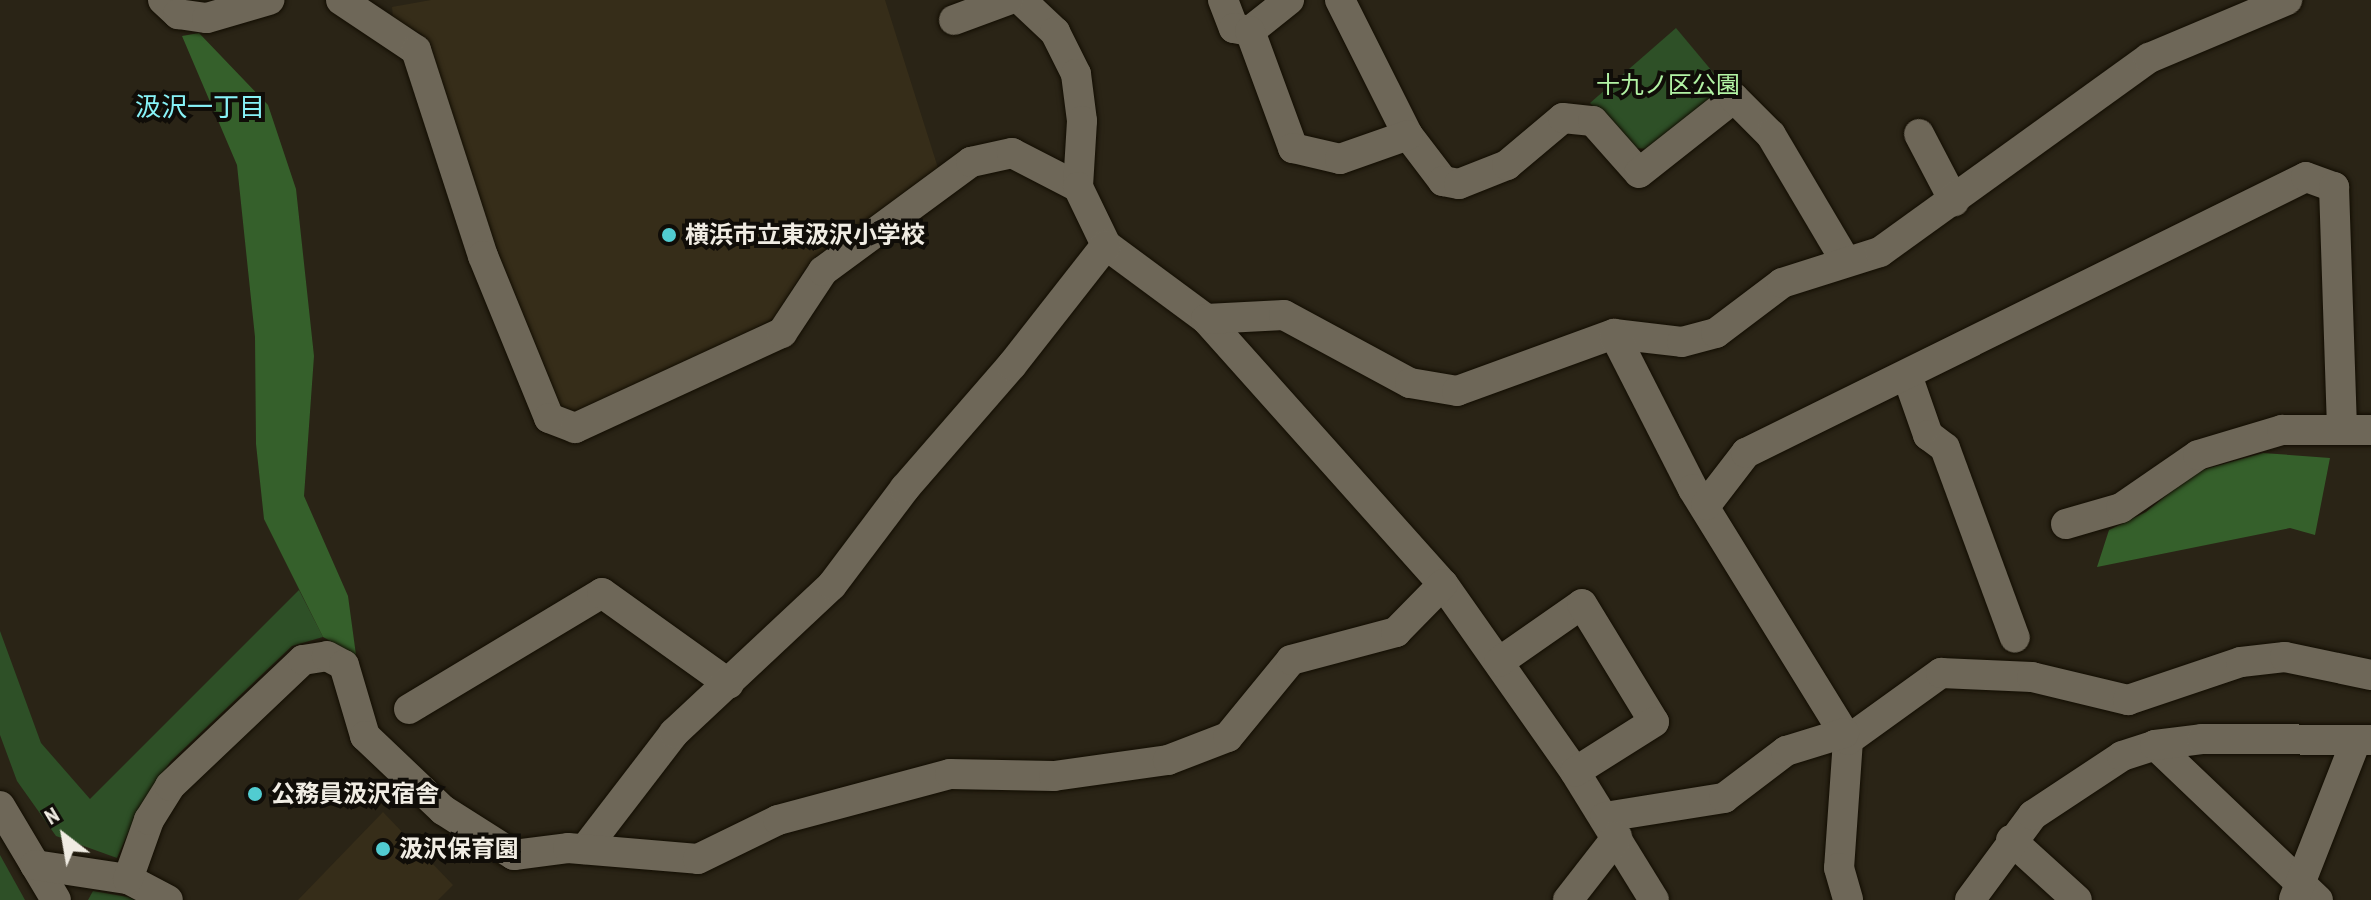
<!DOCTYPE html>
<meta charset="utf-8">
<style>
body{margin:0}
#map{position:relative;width:2371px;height:900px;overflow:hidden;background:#2a2416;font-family:"PT Sans Narrow","Noto Sans JP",sans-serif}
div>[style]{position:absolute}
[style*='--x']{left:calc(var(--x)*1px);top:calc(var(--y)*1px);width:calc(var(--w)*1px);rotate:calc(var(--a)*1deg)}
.built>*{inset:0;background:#362d19}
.green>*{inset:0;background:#2e5027}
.forest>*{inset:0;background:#35602b}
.roads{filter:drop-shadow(0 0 2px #120d02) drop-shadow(0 0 2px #120d02)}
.minor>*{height:30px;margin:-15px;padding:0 15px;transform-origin:15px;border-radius:15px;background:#6e6758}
.dots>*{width:22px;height:22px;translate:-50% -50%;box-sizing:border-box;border:4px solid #100d08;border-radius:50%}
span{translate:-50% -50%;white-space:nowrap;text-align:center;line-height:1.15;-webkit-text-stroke:8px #100d08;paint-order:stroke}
.park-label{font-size:24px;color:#b2f3a4}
.poi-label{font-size:24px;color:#f0ece3;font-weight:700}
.left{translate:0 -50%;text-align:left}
.neighbourhood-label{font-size:26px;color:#87f2f7}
.north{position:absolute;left:24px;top:796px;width:80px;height:80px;-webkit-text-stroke:6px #100d08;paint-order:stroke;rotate:329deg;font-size:22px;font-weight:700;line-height:32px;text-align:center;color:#f0ece3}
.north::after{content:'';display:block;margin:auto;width:28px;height:36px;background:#f0ece3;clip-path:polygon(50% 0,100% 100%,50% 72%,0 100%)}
</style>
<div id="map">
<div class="built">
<i style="clip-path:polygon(431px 0,885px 0,938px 168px,805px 269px,774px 318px,693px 362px,567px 415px,552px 406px,422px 34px,393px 18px,392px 7px)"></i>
<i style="clip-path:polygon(383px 812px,453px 885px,438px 900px,298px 900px)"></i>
</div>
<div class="green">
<i style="clip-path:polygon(1676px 28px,1727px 89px,1651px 149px,1631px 148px,1590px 103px)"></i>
<i style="clip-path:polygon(299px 590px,323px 637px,292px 646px,171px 761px,140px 806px,117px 858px,56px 836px,17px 781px,0 735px,0 631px,41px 743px,90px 799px)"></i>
<i style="clip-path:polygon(0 855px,25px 900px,0 900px)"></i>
<i style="clip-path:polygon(93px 891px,128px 897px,135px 900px,88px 900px)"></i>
</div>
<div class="forest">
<i style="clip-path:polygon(199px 33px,268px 105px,296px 189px,314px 356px,304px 496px,348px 596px,356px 655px,323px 637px,264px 519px,256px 444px,255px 337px,237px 165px,182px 36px)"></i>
<i style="clip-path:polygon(2263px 453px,2330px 458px,2315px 535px,2290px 528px,2097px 567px,2109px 530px,2146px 512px,2195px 472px)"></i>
</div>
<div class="roads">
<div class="minor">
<i style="--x:163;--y:0;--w:21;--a:43"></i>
<i style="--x:178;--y:14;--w:29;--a:8"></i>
<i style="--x:207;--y:18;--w:65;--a:-16.2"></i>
<i style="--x:341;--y:0;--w:90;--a:33.7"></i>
<i style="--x:416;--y:50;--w:217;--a:72"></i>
<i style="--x:483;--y:256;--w:175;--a:67.8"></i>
<i style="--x:549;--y:418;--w:28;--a:21"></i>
<i style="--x:575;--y:428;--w:228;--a:-24.7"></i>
<i style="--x:782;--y:333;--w:74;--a:-56.5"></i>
<i style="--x:823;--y:271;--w:184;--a:-36.4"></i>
<i style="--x:971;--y:162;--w:42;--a:-12.4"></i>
<i style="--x:1012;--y:153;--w:74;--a:27.3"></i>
<i style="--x:1021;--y:0;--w:47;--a:43.3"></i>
<i style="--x:1055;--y:32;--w:47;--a:63.4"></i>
<i style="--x:1076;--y:74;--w:47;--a:82.7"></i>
<i style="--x:1082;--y:121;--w:66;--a:93.5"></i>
<i style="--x:1078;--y:187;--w:64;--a:64.2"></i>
<i style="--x:1106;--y:245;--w:124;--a:36.5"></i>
<i style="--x:1206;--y:319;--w:356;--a:48.2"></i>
<i style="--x:1443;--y:584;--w:230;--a:54.9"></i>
<i style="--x:1575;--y:772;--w:150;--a:58.3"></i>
<i style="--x:1223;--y:0;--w:30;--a:69"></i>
<i style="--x:1234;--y:28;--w:16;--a:11"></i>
<i style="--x:1250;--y:31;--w:50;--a:-38.5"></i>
<i style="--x:1340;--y:0;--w:151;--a:63.3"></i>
<i style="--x:1408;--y:135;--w:58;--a:52.7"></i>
<i style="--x:1443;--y:181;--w:16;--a:11"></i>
<i style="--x:1459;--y:184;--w:52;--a:-21.6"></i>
<i style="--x:1507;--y:165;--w:73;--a:-40"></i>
<i style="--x:1563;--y:118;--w:30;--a:6"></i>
<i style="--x:1593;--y:121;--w:69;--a:48.5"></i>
<i style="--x:1639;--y:173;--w:121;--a:-38.3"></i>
<i style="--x:1734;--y:98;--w:52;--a:45"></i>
<i style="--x:1771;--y:135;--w:147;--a:59.4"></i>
<i style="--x:954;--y:20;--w:58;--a:-20.3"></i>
<i style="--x:1250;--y:31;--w:125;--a:69.8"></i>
<i style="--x:1293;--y:148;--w:48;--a:13.2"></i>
<i style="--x:1340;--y:159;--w:72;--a:-19.4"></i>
<i style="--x:1919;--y:134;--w:76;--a:62.4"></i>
<i style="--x:1206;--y:319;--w:78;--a:-2.9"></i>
<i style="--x:1284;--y:315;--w:143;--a:28.4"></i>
<i style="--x:1410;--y:383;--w:48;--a:9.7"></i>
<i style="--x:1457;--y:391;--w:167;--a:-20"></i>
<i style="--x:1614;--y:334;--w:68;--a:6.7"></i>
<i style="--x:1682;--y:342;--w:35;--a:-15"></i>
<i style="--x:1716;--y:333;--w:83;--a:-37.1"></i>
<i style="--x:1782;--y:283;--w:103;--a:-17.6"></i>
<i style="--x:1880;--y:252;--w:332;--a:-35.8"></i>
<i style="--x:2149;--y:58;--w:150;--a:-22.8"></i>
<i style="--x:1614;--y:334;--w:174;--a:63"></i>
<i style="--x:1693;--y:489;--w:295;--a:58.3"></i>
<i style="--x:1848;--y:740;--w:128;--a:94"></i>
<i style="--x:1839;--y:868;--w:33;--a:74"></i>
<i style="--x:1907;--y:375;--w:64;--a:70.7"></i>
<i style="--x:1928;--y:435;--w:21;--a:37"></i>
<i style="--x:1945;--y:448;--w:202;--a:69.8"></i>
<i style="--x:1706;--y:505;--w:66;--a:-52.4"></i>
<i style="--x:1746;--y:453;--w:624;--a:-26.24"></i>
<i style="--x:2306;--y:177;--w:30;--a:20"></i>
<i style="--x:2334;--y:187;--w:243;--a:88.1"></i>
<i style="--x:2066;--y:524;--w:57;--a:-16.2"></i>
<i style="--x:2121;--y:508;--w:93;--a:-34.5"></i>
<i style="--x:2198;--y:455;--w:88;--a:-16.6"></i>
<i style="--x:2282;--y:430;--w:89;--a:0"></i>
<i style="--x:1499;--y:662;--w:101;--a:-34.9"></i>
<i style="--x:1582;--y:604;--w:138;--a:58.6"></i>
<i style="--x:1654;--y:722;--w:93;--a:147.7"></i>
<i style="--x:409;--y:709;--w:225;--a:-31"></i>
<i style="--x:602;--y:593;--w:156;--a:35.6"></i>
<i style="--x:1848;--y:740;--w:115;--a:-35.8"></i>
<i style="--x:1941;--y:673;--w:91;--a:2.5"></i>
<i style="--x:2032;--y:677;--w:99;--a:13.5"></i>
<i style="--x:2128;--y:700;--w:119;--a:-18.6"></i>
<i style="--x:2241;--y:662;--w:44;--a:-6.5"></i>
<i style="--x:2285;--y:657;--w:88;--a:11.8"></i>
<i style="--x:2155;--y:745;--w:225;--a:43.6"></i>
<i style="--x:0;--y:806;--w:109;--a:59.2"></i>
<i style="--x:1605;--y:817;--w:121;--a:-9.1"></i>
<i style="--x:1724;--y:798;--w:78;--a:-37.2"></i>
<i style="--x:1786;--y:751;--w:61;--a:-17.2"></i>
<i style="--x:2011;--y:840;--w:89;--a:42.3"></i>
<i style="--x:585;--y:849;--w:146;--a:-52.5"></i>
<i style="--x:674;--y:733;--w:216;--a:-43.1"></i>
<i style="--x:832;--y:585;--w:121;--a:-53"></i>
<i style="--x:905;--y:488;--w:163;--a:-49"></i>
<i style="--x:1012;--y:365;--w:152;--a:-51.9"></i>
<i style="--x:35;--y:865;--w:94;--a:8.6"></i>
<i style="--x:128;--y:879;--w:45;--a:27.7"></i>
<i style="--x:128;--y:879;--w:63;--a:-70.4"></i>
<i style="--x:149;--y:820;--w:40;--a:-58"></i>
<i style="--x:170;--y:786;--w:183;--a:-43.5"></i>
<i style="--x:303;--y:660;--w:24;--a:-9"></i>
<i style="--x:327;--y:656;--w:19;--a:28"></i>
<i style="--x:344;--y:665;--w:74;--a:73.5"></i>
<i style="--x:365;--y:736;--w:108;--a:43.5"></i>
<i style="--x:443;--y:810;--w:84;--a:32.4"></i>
<i style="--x:514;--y:855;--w:54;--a:-7.4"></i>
<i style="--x:568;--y:848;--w:130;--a:4.8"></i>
<i style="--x:698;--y:859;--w:89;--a:-26"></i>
<i style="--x:778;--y:820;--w:178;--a:-15"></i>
<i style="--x:950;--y:774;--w:104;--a:1.1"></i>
<i style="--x:1054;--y:776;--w:115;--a:-8"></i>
<i style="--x:1168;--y:760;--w:64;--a:-21"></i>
<i style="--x:1228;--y:737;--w:99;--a:-50.7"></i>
<i style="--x:1291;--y:660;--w:109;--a:-14.9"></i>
<i style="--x:1396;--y:632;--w:67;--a:-45.6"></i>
<i style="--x:2294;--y:899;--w:170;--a:-68.6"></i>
<i style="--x:1568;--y:900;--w:80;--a:-52.1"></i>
<i style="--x:1970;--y:900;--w:106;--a:-53.5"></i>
<i style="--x:2033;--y:815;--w:107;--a:-33.5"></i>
<i style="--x:2122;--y:756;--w:35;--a:-18"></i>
<i style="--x:2155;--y:745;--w:47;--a:-7.3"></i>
<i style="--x:2202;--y:739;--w:169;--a:0.3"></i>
</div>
</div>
<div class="dots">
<i style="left:669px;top:235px;background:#51ccd1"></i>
<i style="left:255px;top:794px;background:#51ccd1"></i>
<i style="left:383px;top:849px;background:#51ccd1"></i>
</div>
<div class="park-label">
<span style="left:1668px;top:85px">十九ノ区公園</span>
</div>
<div class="poi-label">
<span class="left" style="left:685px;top:235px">横浜市立東汲沢小学校</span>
<span class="left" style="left:271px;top:794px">公務員汲沢宿舎</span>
<span class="left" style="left:399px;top:849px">汲沢保育園</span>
</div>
<div class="neighbourhood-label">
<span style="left:200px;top:107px">汲沢一丁目</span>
</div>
<div class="north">N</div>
</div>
